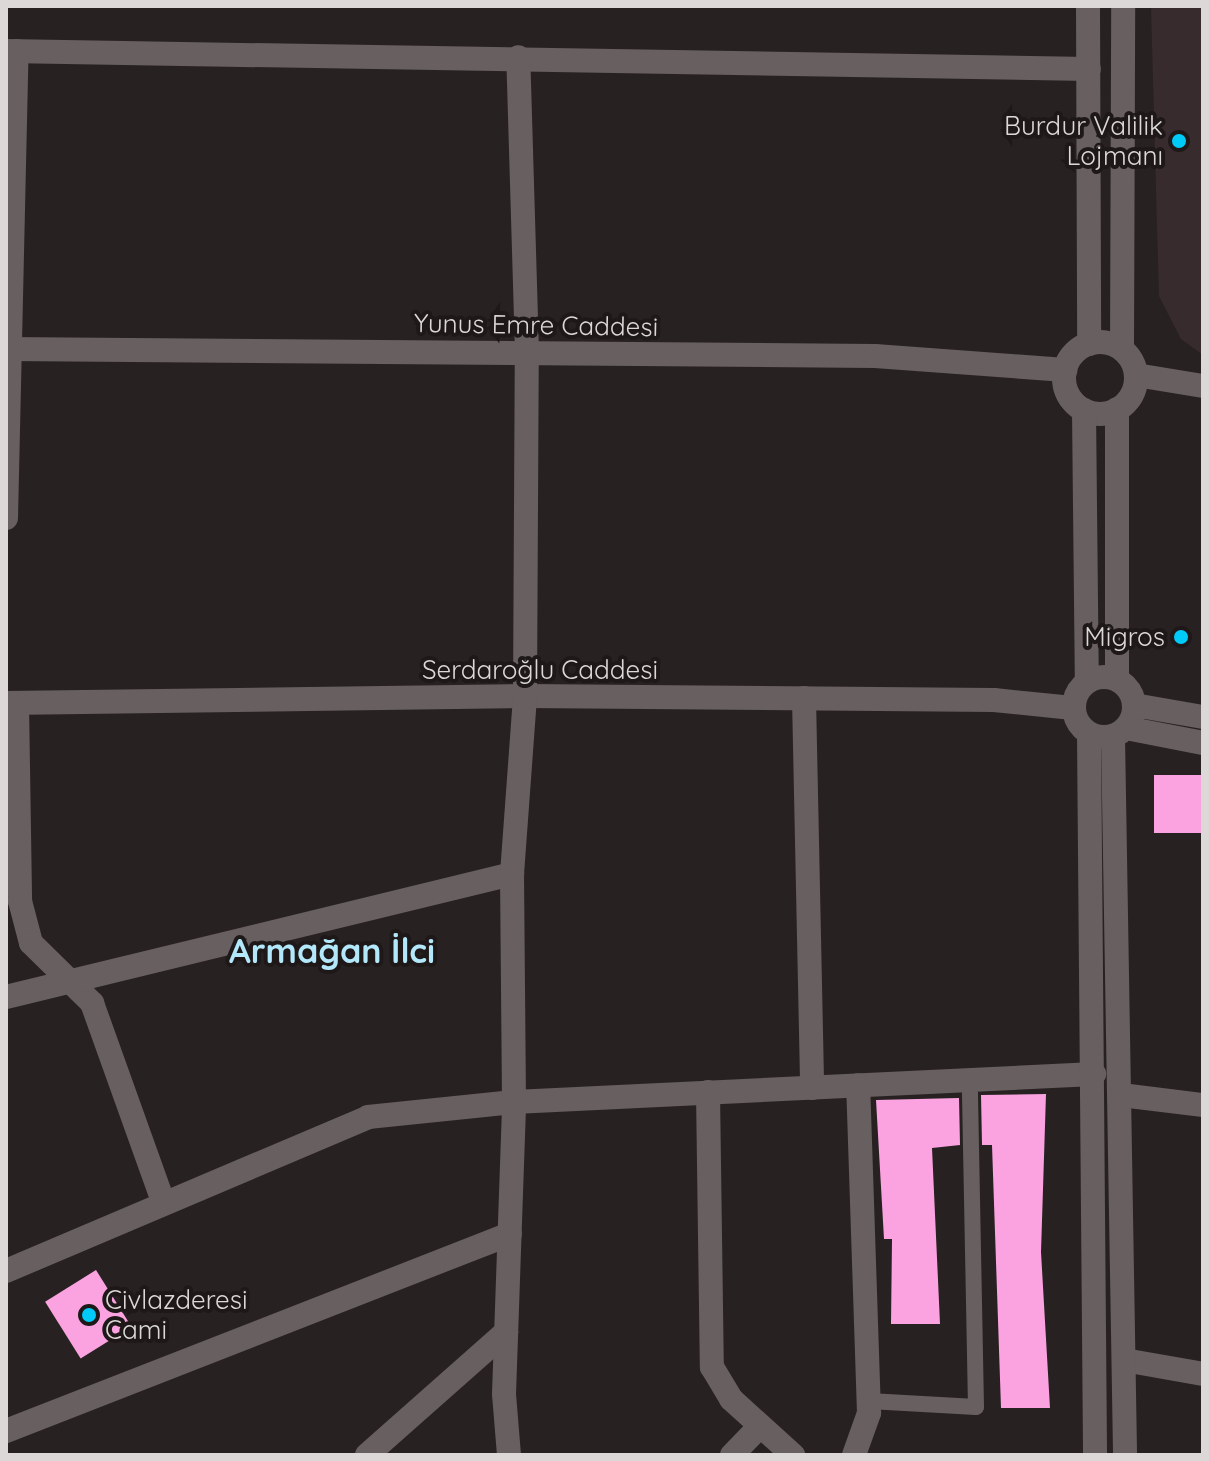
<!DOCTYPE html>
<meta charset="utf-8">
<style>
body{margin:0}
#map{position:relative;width:1209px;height:1461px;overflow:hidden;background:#282122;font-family:Quicksand,sans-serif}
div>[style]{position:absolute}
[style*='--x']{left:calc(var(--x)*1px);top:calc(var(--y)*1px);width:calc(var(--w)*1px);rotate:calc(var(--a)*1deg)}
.built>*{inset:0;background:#382b2d}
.building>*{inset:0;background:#fba3e0;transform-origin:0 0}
.lane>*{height:16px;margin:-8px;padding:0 8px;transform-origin:8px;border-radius:8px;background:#675f60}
.street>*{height:24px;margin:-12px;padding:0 12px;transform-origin:12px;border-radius:12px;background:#675f60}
.secondary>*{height:24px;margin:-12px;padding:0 12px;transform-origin:12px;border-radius:12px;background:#675f60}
.secondary>.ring{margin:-12px;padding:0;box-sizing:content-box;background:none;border:24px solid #675f60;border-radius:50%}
.dots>*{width:22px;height:22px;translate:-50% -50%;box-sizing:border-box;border:4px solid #1e1819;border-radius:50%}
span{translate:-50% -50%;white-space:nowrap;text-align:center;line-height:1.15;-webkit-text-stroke:8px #1e1819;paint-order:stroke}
.poi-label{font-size:26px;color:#dcd8d8}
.right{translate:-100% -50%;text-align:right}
.left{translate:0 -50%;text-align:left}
.street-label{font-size:26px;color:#dcd8d8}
.district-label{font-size:34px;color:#b3e8fb;font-weight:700}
.frame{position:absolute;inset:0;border:8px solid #dcd8d8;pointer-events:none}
</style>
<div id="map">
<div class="built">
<i style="clip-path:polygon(1151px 6px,1203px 6px,1203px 355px,1181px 339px,1159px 296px)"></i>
</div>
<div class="building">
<i style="left:1203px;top:775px;width:58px;height:49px;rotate:90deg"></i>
<i style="clip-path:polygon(1046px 1094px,1041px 1252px,1050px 1408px,1001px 1408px,992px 1145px,982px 1145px,981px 1095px)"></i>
<i style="clip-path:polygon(959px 1098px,960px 1145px,932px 1148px,940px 1324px,891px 1324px,892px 1239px,884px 1239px,876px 1100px)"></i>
<i style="left:96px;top:1270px;width:67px;height:60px;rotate:58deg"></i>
</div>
<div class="lane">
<i style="--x:869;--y:1401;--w:107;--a:3.2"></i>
<i style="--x:976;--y:1407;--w:327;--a:-91.1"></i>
</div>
<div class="street">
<i style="--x:6;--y:51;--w:1083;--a:0.95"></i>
<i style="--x:1136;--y:375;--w:68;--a:9.3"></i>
<i style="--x:6;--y:518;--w:467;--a:-88.7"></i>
<i style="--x:804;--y:698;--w:390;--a:88.8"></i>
<i style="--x:6;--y:703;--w:519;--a:-0.77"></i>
<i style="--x:525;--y:696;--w:469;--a:0.5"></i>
<i style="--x:994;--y:700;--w:79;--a:5.8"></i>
<i style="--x:17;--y:703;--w:198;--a:89.1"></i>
<i style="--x:20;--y:901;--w:43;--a:75.3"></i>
<i style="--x:31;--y:943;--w:86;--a:44.5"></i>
<i style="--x:92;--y:1003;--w:210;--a:70.3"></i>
<i style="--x:6;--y:997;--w:521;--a:-13.66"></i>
<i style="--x:708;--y:1092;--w:275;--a:89.2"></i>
<i style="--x:712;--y:1367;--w:37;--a:59"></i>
<i style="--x:731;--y:1399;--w:84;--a:42.1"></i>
<i style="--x:6;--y:1271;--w:393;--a:-23"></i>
<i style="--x:368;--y:1117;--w:147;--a:-5.9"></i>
<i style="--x:514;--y:1102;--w:581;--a:-2.76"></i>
<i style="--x:1124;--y:1360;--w:80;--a:10"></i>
<i style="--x:6;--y:1431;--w:541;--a:-21.35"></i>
<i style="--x:367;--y:1455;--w:186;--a:-41.5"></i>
<i style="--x:509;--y:1455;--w:61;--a:-94.7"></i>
<i style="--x:504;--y:1394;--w:292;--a:-88"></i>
<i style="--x:514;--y:1102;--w:228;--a:-90.5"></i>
<i style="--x:512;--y:874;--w:178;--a:-85.8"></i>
<i style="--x:525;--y:696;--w:344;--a:-89.7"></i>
<i style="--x:527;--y:352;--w:295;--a:-91.7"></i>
<i style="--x:732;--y:1455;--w:40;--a:-46"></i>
<i style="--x:854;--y:1455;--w:45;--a:-70.3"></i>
<i style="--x:869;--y:1413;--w:328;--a:-91.9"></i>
</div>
<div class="secondary">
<i style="--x:1088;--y:6;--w:338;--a:89.8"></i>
<i class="ring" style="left:1064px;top:342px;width:48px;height:48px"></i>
<i style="--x:6;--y:349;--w:869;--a:0.46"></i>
<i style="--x:875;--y:356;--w:191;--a:4.2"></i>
<i style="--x:1122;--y:349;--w:343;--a:-89.8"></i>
<i style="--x:1117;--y:409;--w:270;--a:90"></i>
<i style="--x:1084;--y:410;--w:271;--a:89.4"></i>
<i class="ring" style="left:1074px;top:677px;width:36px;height:36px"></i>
<i style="--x:1134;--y:705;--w:70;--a:9.9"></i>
<i style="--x:1126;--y:728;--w:78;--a:11"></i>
<i style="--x:1089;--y:734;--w:721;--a:89.52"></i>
<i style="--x:1113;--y:736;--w:719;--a:89.04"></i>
<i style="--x:1121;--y:1095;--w:83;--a:7"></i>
</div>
<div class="dots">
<i style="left:1179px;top:141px;background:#00cbf8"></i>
<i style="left:1181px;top:637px;background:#00cbf8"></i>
<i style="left:89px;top:1315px;background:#00cbf8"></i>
</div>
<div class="poi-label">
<span class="right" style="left:1163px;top:141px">Burdur Valilik<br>Lojmanı</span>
<span class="right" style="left:1165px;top:637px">Migros</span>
<span class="left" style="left:105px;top:1315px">Civlazderesi<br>Cami</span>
</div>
<div class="street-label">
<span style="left:536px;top:325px;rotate:1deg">Yunus Emre Caddesi</span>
<span style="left:540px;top:670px">Serdaroğlu Caddesi</span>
</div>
<div class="district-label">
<span style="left:332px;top:951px">Armağan İlci</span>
</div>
<div class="frame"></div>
</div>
